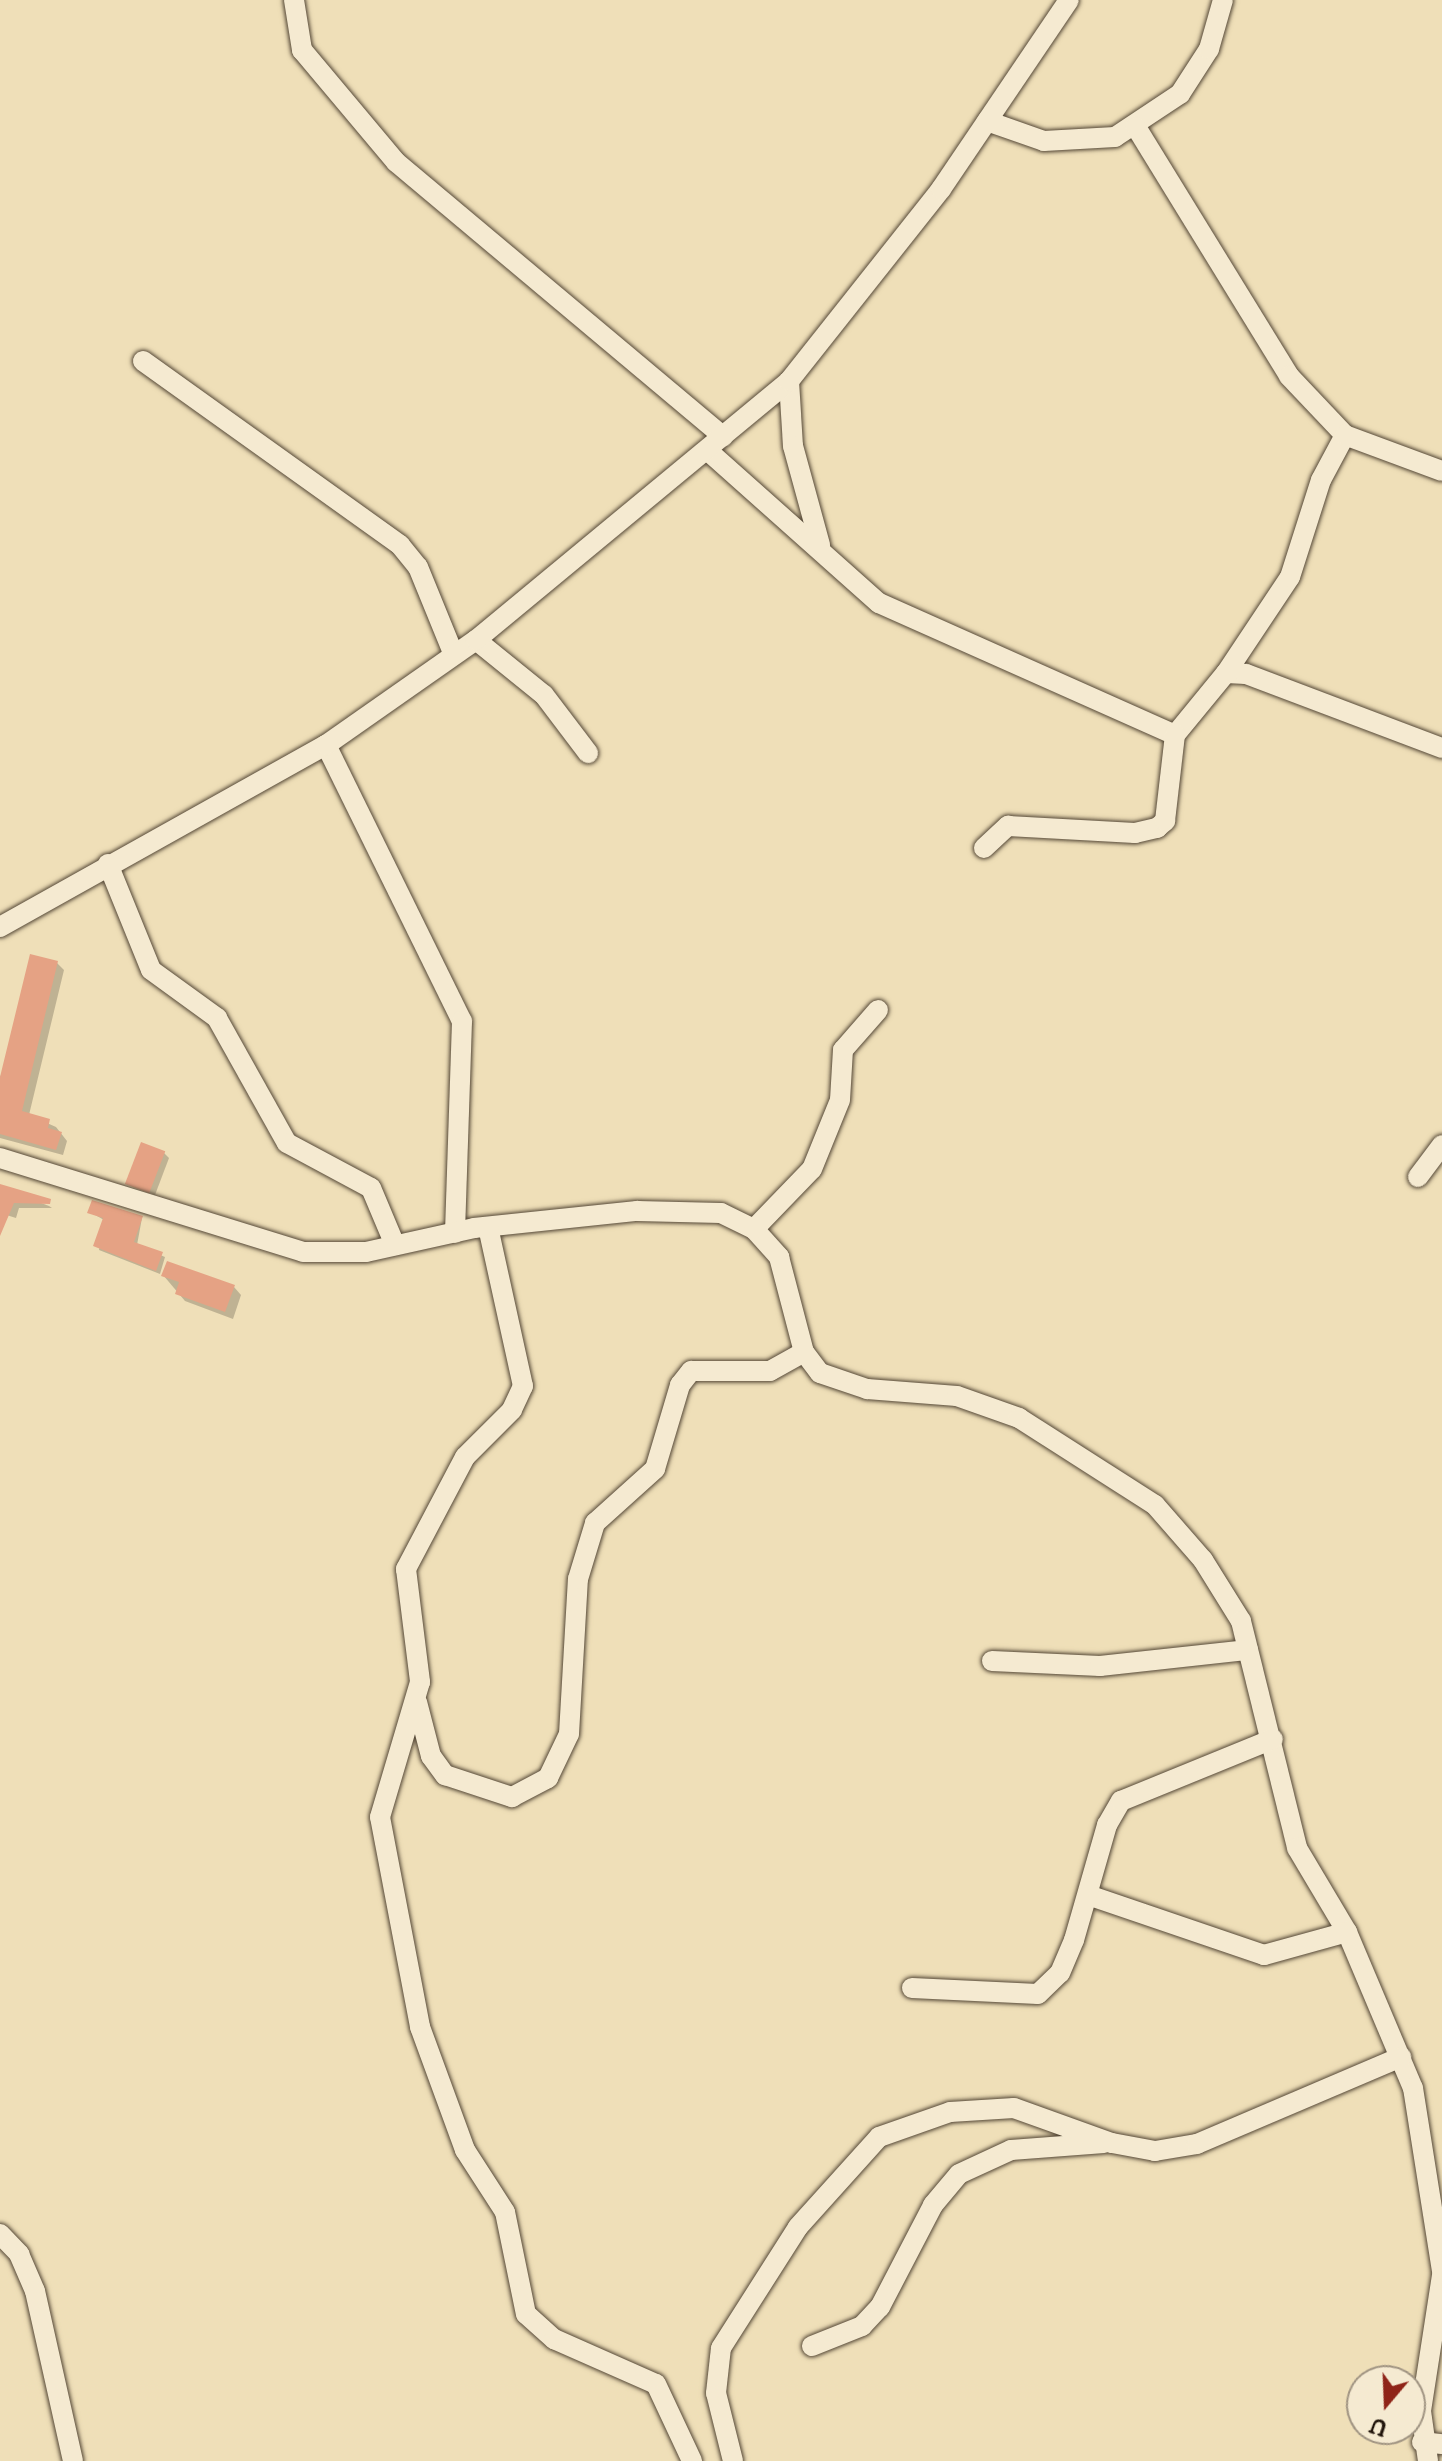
<!DOCTYPE html>
<style>
body{margin:0}
#map{position:relative;width:1442px;height:2461px;overflow:hidden;background:#efdfb8;font-family:"IM FELL DW Pica",serif}
div>[style]{position:absolute}
[style*='--x']{left:calc(var(--x)*1px);top:calc(var(--y)*1px);width:calc(var(--w)*1px);rotate:calc(var(--a)*1deg)}
.shadow>*{inset:0;background:#0003}
.building>*{inset:0;background:#e5a284;transform-origin:0 0}
.roads{filter:drop-shadow(0 0 2px #544736) drop-shadow(0 0 2px #544736)}
.minor>*{height:20px;margin:-10px;padding:0 10px;transform-origin:10px;border-radius:10px;background:#f5ead1}
span{translate:-50% -50%;white-space:nowrap;text-align:center;line-height:1.15;-webkit-text-stroke:7px #f5ead1;paint-order:stroke}
.north{position:absolute;left:1346px;top:2365px;width:80px;height:80px;box-sizing:border-box;background:#f5ead1;border:2px solid #a09482;border-radius:50%;rotate:199deg;font-size:22px;font-weight:700;line-height:32px;text-align:center;color:#20140b}
.north::after{content:'';display:block;margin:auto;width:28px;height:36px;background:#8f2418;clip-path:polygon(50% 0,100% 100%,50% 72%,0 100%)}
</style>
<div id="map">
<div class="shadow">
<i style="clip-path:polygon(57px 963px,64px 970px,29px 1115px,56px 1127px,67px 1141px,63px 1155px,0 1138px,0 1077px)"></i>
<i style="clip-path:polygon(164px 1153px,169px 1158px,155px 1195px,128px 1183px)"></i>
<i style="clip-path:polygon(0 1187px,49px 1206px,52px 1208px,19px 1208px,16px 1218px,0 1213px)"></i>
<i style="clip-path:polygon(90px 1212px,142px 1218px,137px 1245px,165px 1257px,160px 1274px,99px 1250px,104px 1220px)"></i>
<i style="clip-path:polygon(163px 1275px,234px 1287px,241px 1295px,233px 1319px,185px 1301px)"></i>
</div>
<div class="building">
<i style="clip-path:polygon(30px 954px,58px 961px,22px 1111px,50px 1119px,48px 1128px,62px 1132px,56px 1150px,0 1134px,0 1077px)"></i>
<i style="left:141px;top:1142px;width:26px;height:45px;rotate:21deg"></i>
<i style="clip-path:polygon(0 1184px,51px 1199px,50px 1204px,14px 1203px,0 1236px)"></i>
<i style="clip-path:polygon(92px 1200px,143px 1216px,134px 1242px,163px 1252px,156px 1271px,93px 1246px,103px 1218px,87px 1213px)"></i>
<i style="clip-path:polygon(167px 1261px,235px 1285px,225px 1312px,175px 1294px,179px 1282px,161px 1276px)"></i>
</div>
<div class="roads">
<div class="minor">
<i style="--x:294;--y:0;--w:51;--a:80.9"></i>
<i style="--x:302;--y:50;--w:146;--a:50"></i>
<i style="--x:396;--y:162;--w:427;--a:40"></i>
<i style="--x:987;--y:121;--w:60;--a:19.3"></i>
<i style="--x:1044;--y:141;--w:71;--a:-3.2"></i>
<i style="--x:1115;--y:137;--w:78;--a:-33.5"></i>
<i style="--x:1180;--y:94;--w:54;--a:-57.2"></i>
<i style="--x:1209;--y:49;--w:51;--a:-74.1"></i>
<i style="--x:1136;--y:127;--w:292;--a:58.4"></i>
<i style="--x:1289;--y:376;--w:81;--a:46.5"></i>
<i style="--x:143;--y:361;--w:316;--a:35.6"></i>
<i style="--x:400;--y:545;--w:28;--a:51"></i>
<i style="--x:418;--y:567;--w:95;--a:67.8"></i>
<i style="--x:789;--y:381;--w:65;--a:86.5"></i>
<i style="--x:793;--y:446;--w:103;--a:74.7"></i>
<i style="--x:707;--y:450;--w:230;--a:41.7"></i>
<i style="--x:879;--y:603;--w:324;--a:24"></i>
<i style="--x:1175;--y:735;--w:80;--a:-50.6"></i>
<i style="--x:1226;--y:673;--w:20;--a:3"></i>
<i style="--x:1246;--y:674;--w:210;--a:20.7"></i>
<i style="--x:476;--y:640;--w:87;--a:39"></i>
<i style="--x:544;--y:695;--w:73;--a:52.8"></i>
<i style="--x:1226;--y:673;--w:115;--a:-56.3"></i>
<i style="--x:1290;--y:577;--w:102;--a:-72.3"></i>
<i style="--x:1321;--y:480;--w:51;--a:-61.9"></i>
<i style="--x:1345;--y:435;--w:103;--a:20.4"></i>
<i style="--x:326;--y:745;--w:308;--a:63.8"></i>
<i style="--x:462;--y:1021;--w:212;--a:91.9"></i>
<i style="--x:984;--y:848;--w:33;--a:-43"></i>
<i style="--x:1008;--y:826;--w:127;--a:3.2"></i>
<i style="--x:1135;--y:833;--w:23;--a:-13"></i>
<i style="--x:1157;--y:828;--w:11;--a:-41"></i>
<i style="--x:1165;--y:821;--w:87;--a:-83.4"></i>
<i style="--x:108;--y:864;--w:114;--a:67.9"></i>
<i style="--x:151;--y:970;--w:82;--a:36"></i>
<i style="--x:217;--y:1018;--w:143;--a:60.8"></i>
<i style="--x:287;--y:1143;--w:95;--a:28.2"></i>
<i style="--x:371;--y:1188;--w:62;--a:67.2"></i>
<i style="--x:0;--y:927;--w:373;--a:-29.2"></i>
<i style="--x:326;--y:745;--w:183;--a:-35"></i>
<i style="--x:476;--y:640;--w:406;--a:-39.6"></i>
<i style="--x:789;--y:381;--w:245;--a:-51.6"></i>
<i style="--x:941;--y:189;--w:228;--a:-55.9"></i>
<i style="--x:0;--y:1158;--w:317;--a:17.2"></i>
<i style="--x:303;--y:1252;--w:63;--a:0"></i>
<i style="--x:366;--y:1252;--w:111;--a:-12.5"></i>
<i style="--x:474;--y:1228;--w:164;--a:-6"></i>
<i style="--x:637;--y:1211;--w:84;--a:1.4"></i>
<i style="--x:721;--y:1213;--w:37;--a:26"></i>
<i style="--x:754;--y:1229;--w:38;--a:48"></i>
<i style="--x:779;--y:1257;--w:98;--a:75.3"></i>
<i style="--x:804;--y:1352;--w:26;--a:53"></i>
<i style="--x:820;--y:1373;--w:50;--a:18.8"></i>
<i style="--x:867;--y:1389;--w:90;--a:4.4"></i>
<i style="--x:957;--y:1396;--w:66;--a:19.5"></i>
<i style="--x:1019;--y:1418;--w:161;--a:32.6"></i>
<i style="--x:1155;--y:1505;--w:73;--a:48.9"></i>
<i style="--x:1203;--y:1560;--w:72;--a:58.1"></i>
<i style="--x:1241;--y:1621;--w:234;--a:76.1"></i>
<i style="--x:1297;--y:1848;--w:98;--a:59.2"></i>
<i style="--x:1347;--y:1932;--w:169;--a:67.1"></i>
<i style="--x:1413;--y:2088;--w:186;--a:81"></i>
<i style="--x:1418;--y:1177;--w:40;--a:-53"></i>
<i style="--x:488;--y:1227;--w:163;--a:77.6"></i>
<i style="--x:523;--y:1386;--w:26;--a:115"></i>
<i style="--x:512;--y:1410;--w:66;--a:135"></i>
<i style="--x:465;--y:1457;--w:127;--a:117.8"></i>
<i style="--x:406;--y:1569;--w:114;--a:82.9"></i>
<i style="--x:420;--y:1682;--w:141;--a:106.5"></i>
<i style="--x:380;--y:1817;--w:214;--a:79.2"></i>
<i style="--x:420;--y:2027;--w:131;--a:69.9"></i>
<i style="--x:465;--y:2150;--w:74;--a:57.2"></i>
<i style="--x:505;--y:2212;--w:104;--a:78.4"></i>
<i style="--x:526;--y:2314;--w:38;--a:42"></i>
<i style="--x:554;--y:2339;--w:111;--a:23.8"></i>
<i style="--x:656;--y:2384;--w:85;--a:64.9"></i>
<i style="--x:754;--y:1229;--w:83;--a:-46"></i>
<i style="--x:812;--y:1169;--w:74;--a:-67.9"></i>
<i style="--x:840;--y:1100;--w:50;--a:-86.6"></i>
<i style="--x:843;--y:1050;--w:53;--a:-48.8"></i>
<i style="--x:992;--y:1661;--w:108;--a:2.7"></i>
<i style="--x:1100;--y:1666;--w:149;--a:-6.2"></i>
<i style="--x:417;--y:1702;--w:56;--a:75.5"></i>
<i style="--x:431;--y:1756;--w:24;--a:54"></i>
<i style="--x:445;--y:1775;--w:71;--a:18.2"></i>
<i style="--x:512;--y:1797;--w:41;--a:-27.8"></i>
<i style="--x:548;--y:1778;--w:49;--a:-64.5"></i>
<i style="--x:569;--y:1734;--w:155;--a:-86.7"></i>
<i style="--x:578;--y:1579;--w:59;--a:-73.1"></i>
<i style="--x:595;--y:1523;--w:81;--a:-42"></i>
<i style="--x:655;--y:1469;--w:88;--a:-73.4"></i>
<i style="--x:680;--y:1385;--w:18;--a:-52"></i>
<i style="--x:691;--y:1371;--w:79;--a:0"></i>
<i style="--x:770;--y:1371;--w:39;--a:-29"></i>
<i style="--x:1088;--y:1895;--w:186;--a:18.8"></i>
<i style="--x:1264;--y:1955;--w:86;--a:-15.5"></i>
<i style="--x:912;--y:1988;--w:126;--a:2.7"></i>
<i style="--x:1038;--y:1994;--w:30;--a:-44"></i>
<i style="--x:1060;--y:1973;--w:36;--a:-67"></i>
<i style="--x:1074;--y:1940;--w:120;--a:-74"></i>
<i style="--x:1107;--y:1825;--w:28;--a:-60"></i>
<i style="--x:1121;--y:1801;--w:164;--a:-22.2"></i>
<i style="--x:0;--y:2234;--w:28;--a:46"></i>
<i style="--x:19;--y:2254;--w:40;--a:66.6"></i>
<i style="--x:35;--y:2291;--w:174;--a:77.4"></i>
<i style="--x:812;--y:2346;--w:54;--a:-21.8"></i>
<i style="--x:862;--y:2326;--w:26;--a:-47"></i>
<i style="--x:880;--y:2307;--w:115;--a:-62.5"></i>
<i style="--x:933;--y:2205;--w:40;--a:-50"></i>
<i style="--x:959;--y:2174;--w:57;--a:-24.8"></i>
<i style="--x:1011;--y:2150;--w:93;--a:-4.3"></i>
<i style="--x:1422;--y:2442;--w:20;--a:6"></i>
<i style="--x:733;--y:2461;--w:70;--a:-104"></i>
<i style="--x:716;--y:2393;--w:45;--a:-83.7"></i>
<i style="--x:721;--y:2348;--w:143;--a:-57.5"></i>
<i style="--x:798;--y:2227;--w:121;--a:-48"></i>
<i style="--x:879;--y:2137;--w:75;--a:-19.4"></i>
<i style="--x:950;--y:2112;--w:64;--a:-3.6"></i>
<i style="--x:1014;--y:2108;--w:104;--a:19.7"></i>
<i style="--x:1112;--y:2143;--w:44;--a:10.5"></i>
<i style="--x:1155;--y:2151;--w:43;--a:-9.5"></i>
<i style="--x:1197;--y:2144;--w:222;--a:-23.1"></i>
<i style="--x:1428;--y:2461;--w:50;--a:-98"></i>
<i style="--x:1421;--y:2411;--w:138;--a:-81.2"></i>
</div>
</div>
<div class="north">U</div>
</div>
